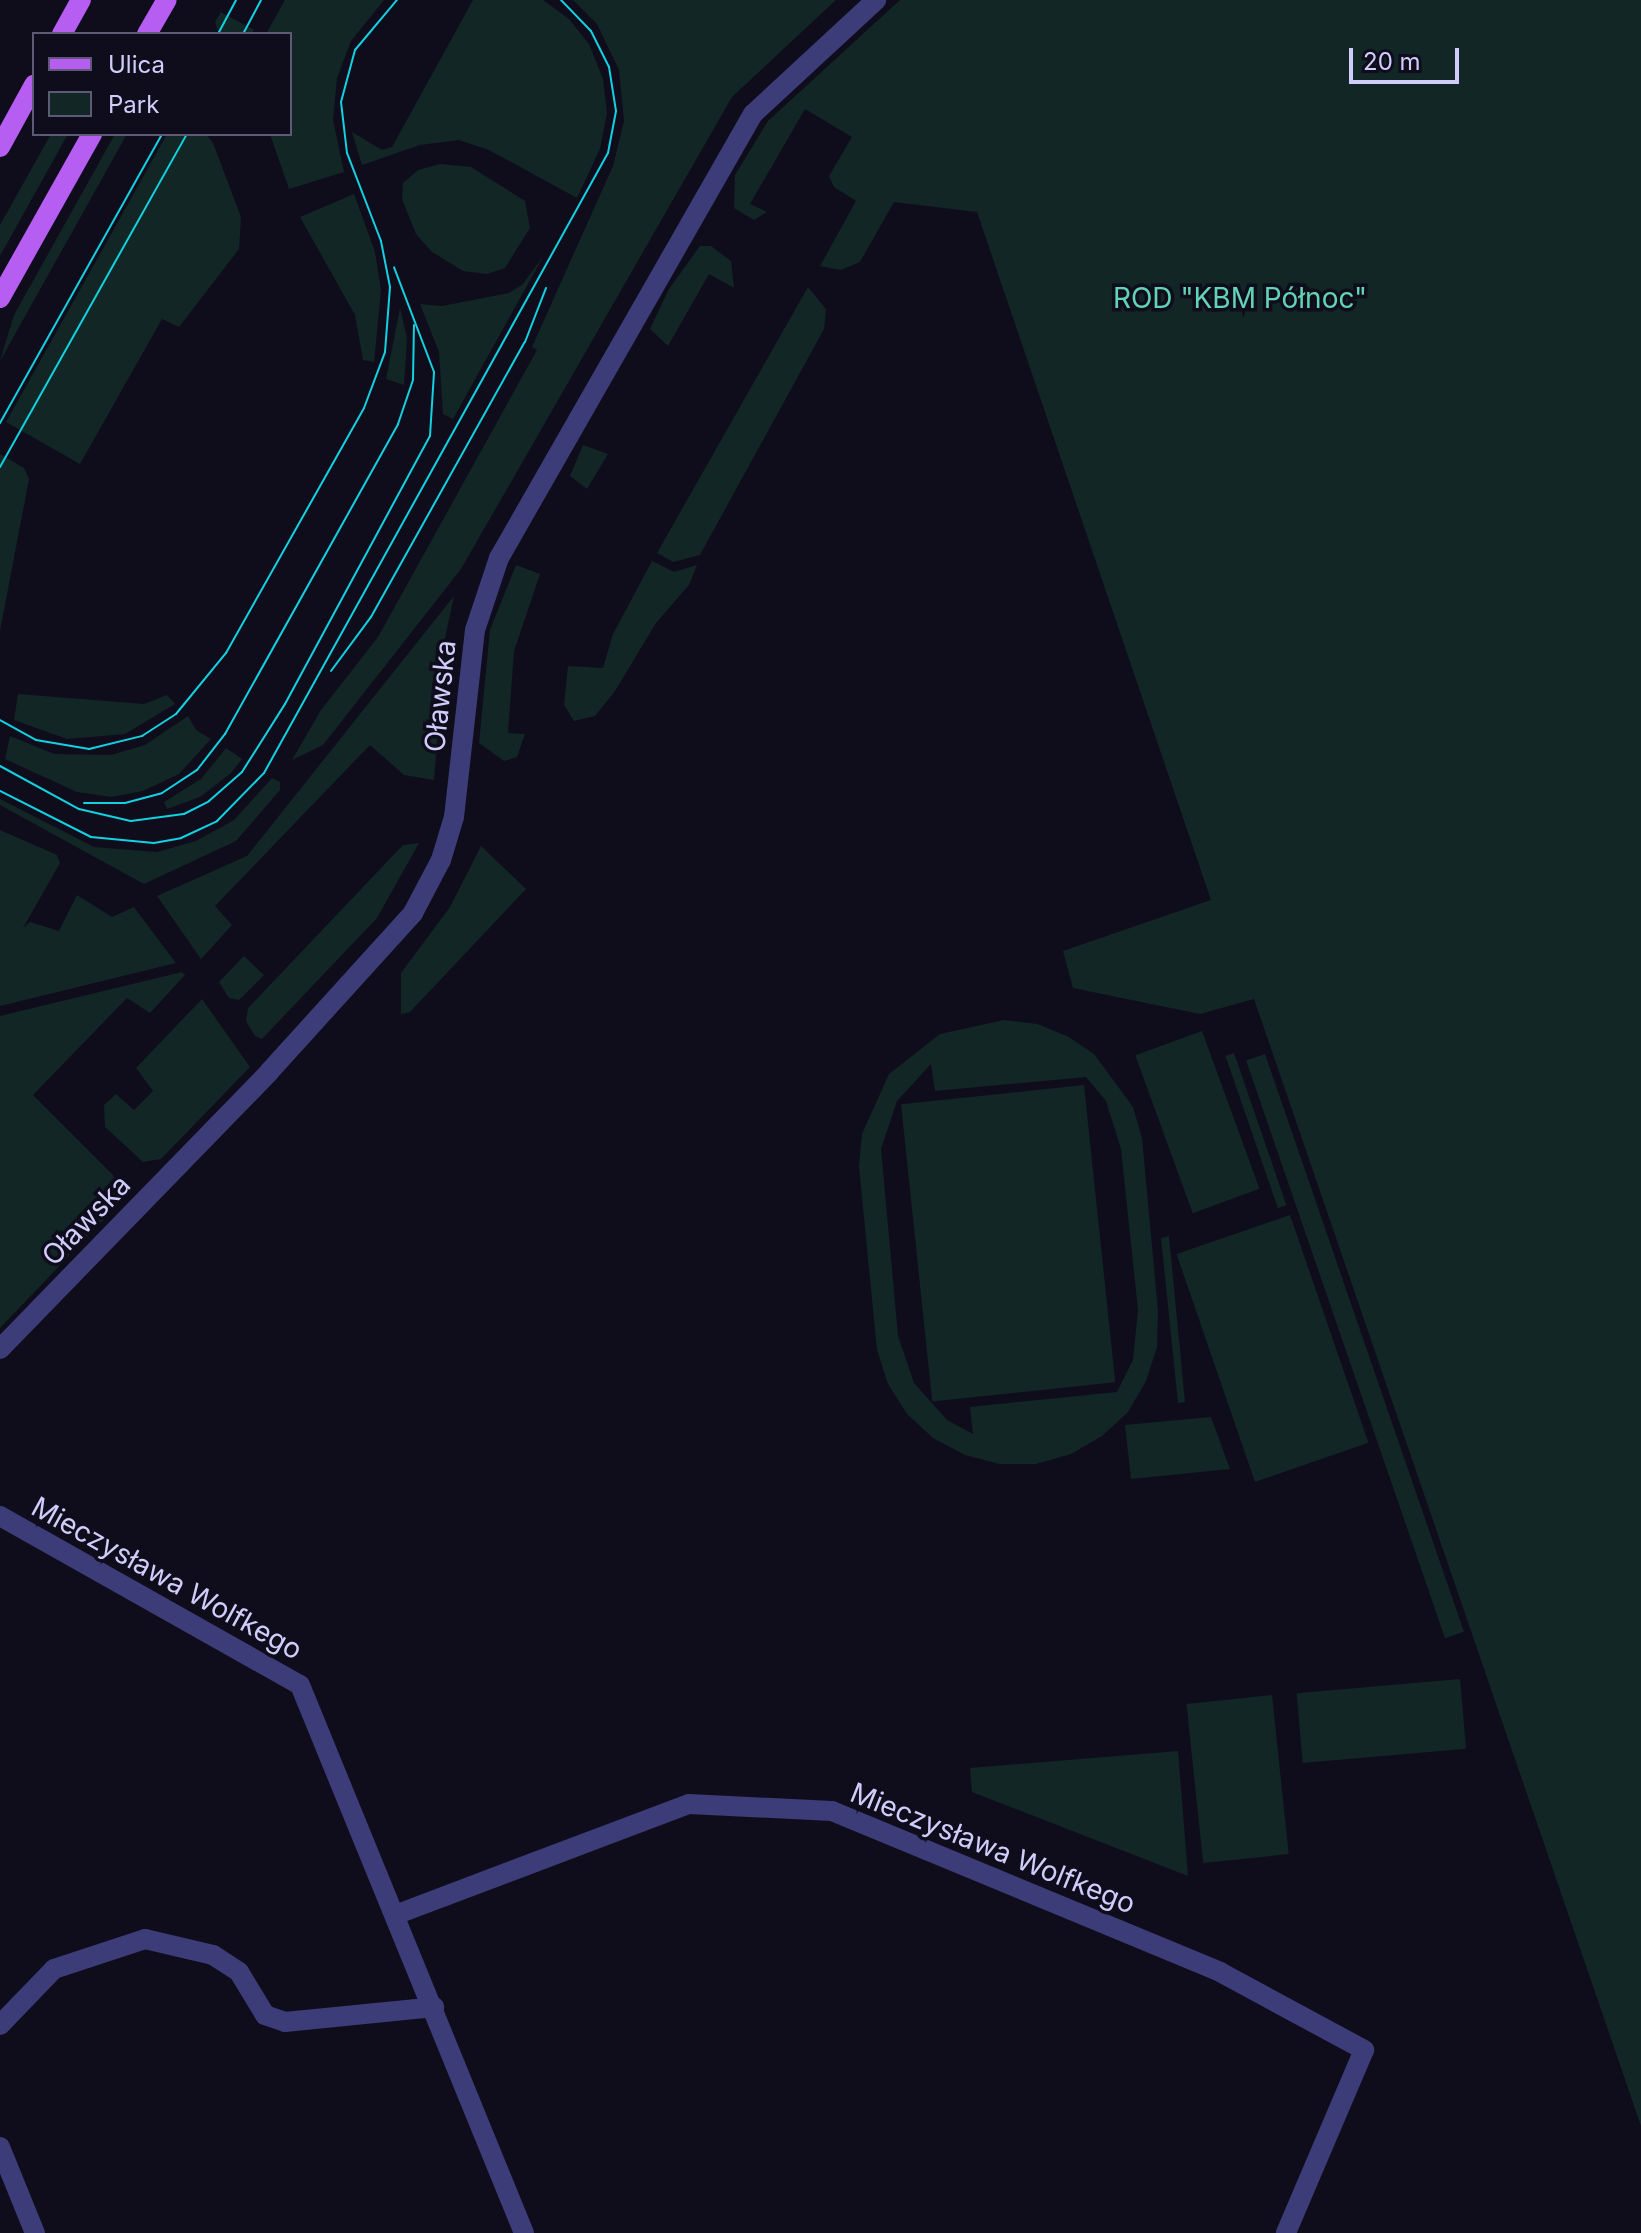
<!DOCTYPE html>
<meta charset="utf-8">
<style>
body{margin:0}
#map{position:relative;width:1641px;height:2233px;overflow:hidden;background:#0f0d1c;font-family:Inter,sans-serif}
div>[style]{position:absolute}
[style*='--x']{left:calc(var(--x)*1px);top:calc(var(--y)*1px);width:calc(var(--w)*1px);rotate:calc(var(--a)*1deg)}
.green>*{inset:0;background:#112625;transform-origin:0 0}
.minor>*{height:20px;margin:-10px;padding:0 10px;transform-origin:10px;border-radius:10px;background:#3c3c78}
.major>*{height:20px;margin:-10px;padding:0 10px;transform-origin:10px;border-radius:10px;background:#b65df2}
.tram>*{height:2px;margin:-1px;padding:0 1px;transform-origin:1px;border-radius:1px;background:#12d2e1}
span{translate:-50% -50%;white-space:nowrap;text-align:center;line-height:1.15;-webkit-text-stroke:7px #0f0d1c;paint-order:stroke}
.park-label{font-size:28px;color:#60d4b4}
.street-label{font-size:28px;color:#d1cdfb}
.legend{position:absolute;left:32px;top:32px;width:260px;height:104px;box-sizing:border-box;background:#0f0d1c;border:2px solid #5d5a75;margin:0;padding:10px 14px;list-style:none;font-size:24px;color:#d1cdfb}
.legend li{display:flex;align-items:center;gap:16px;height:40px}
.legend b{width:40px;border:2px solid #5d5a75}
.scale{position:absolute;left:1349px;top:48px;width:110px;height:36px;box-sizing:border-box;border:4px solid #d1cdfb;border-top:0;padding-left:10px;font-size:24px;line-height:28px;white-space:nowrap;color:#d1cdfb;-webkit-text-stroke:6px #0f0d1c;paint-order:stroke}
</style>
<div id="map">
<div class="green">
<i style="clip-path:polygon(285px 0,384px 0,351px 41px,337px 78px,333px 120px,344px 172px,289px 189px,270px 134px,290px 134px,290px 34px,266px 34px)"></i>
<i style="clip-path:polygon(473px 0,543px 0,569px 19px,589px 44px,603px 79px,607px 113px,600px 149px,577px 198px,489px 150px,459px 140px,420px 145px,362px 165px,352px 132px,382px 150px,392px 147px)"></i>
<i style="clip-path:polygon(573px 0,836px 0,732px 97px,461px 569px,323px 745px,292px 760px,321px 710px,378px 637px,537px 350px,532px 347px,613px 166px,624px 121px,619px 70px,597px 24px)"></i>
<i style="clip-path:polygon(900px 0,1641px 0,1641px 2126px,1254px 999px,1200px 1014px,1073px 988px,1063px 951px,1211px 900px,977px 212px,894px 202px,860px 262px,841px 270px,820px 266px,856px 201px,834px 187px,829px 176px,852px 137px,805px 109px,750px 204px,767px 212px,754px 220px,734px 208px,735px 175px,768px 121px)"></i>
<i style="clip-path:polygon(221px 12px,254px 30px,251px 34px,219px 34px,215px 22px)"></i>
<i style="clip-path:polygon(51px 134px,68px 134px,0 256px,0 225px)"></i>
<i style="clip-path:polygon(115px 134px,127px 134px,0 361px,14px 315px)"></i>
<i style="clip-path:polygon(167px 134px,206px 134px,213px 143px,241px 217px,239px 249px,179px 327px,162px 319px,80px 464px,6px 422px)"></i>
<i style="clip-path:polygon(440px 164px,471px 167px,525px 201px,530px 228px,505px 268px,487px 274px,463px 271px,432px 252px,416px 234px,402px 199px,403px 183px,418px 170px)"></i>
<i style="clip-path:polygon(354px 194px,375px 252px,381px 290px,374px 362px,363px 360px,355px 315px,300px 217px)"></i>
<i style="clip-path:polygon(700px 246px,711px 246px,731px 261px,734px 288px,709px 274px,668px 346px,650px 329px,669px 289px)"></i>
<i style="clip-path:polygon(544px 255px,453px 419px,443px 414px,439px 352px,420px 304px,442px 306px,509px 293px,523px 284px)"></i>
<i style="clip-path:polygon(808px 287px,826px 309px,824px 329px,700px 555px,673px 562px,657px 553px)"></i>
<i style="clip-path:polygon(400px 308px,407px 338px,404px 385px,386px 379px)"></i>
<i style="clip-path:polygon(583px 445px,608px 454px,587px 489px,570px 476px)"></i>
<i style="clip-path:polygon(0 454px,24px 468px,29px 479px,0 631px)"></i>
<i style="clip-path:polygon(652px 561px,674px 572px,697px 565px,689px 585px,656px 623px,615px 691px,595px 716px,574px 721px,564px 705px,568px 666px,603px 668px,613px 634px)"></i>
<i style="clip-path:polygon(516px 565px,540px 574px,514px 651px,508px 733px,525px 734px,517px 757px,504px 761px,479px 743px,490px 630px)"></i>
<i style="clip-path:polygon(454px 596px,445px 638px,434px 780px,404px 775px,370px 745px,215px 906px,232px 925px,201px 959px,157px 896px,247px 856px)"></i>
<i style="clip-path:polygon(18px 694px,144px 704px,167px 695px,175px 704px,125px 734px,67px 739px,14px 720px)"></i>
<i style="clip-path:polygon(188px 716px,196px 730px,211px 739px,179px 774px,143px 791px,111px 797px,77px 792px,5px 759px,10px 736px,54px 754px,111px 755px,145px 745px)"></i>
<i style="clip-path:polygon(226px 748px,242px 759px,231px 773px,200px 797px,167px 809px,164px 802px,201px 779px)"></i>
<i style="clip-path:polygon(272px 778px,280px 782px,280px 790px,236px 841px,144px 884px,0 805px,0 799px,94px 847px,157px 852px,196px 841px,234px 820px)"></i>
<i style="clip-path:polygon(0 830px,57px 855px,60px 863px,23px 928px,30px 922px,59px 931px,77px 895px,112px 917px,134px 907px,176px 963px,0 1006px)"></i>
<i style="clip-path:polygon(419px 843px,377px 918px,262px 1039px,255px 1036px,246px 1021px,248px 1008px,403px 845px)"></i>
<i style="clip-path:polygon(481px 846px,526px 889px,410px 1012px,401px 1014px,401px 973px,450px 907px)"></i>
<i style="clip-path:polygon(244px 956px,264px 975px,239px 1000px,229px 998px,219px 982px)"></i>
<i style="clip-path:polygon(182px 972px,185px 975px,150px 1013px,127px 998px,33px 1095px,113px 1175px,119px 1193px,111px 1212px,0 1328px,0 1016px)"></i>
<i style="clip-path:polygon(202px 999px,250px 1067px,161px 1159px,143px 1162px,105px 1127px,104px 1105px,116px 1094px,134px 1110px,153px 1091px,136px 1068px)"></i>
<i style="clip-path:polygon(evenodd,1004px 1020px,1037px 1024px,1067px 1036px,1094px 1054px,1133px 1107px,1142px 1138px,1158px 1311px,1157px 1347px,1146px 1381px,1128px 1412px,1102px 1436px,1071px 1454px,1036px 1464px,1000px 1464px,965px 1455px,933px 1438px,907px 1414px,888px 1384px,877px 1350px,859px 1166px,862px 1134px,889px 1074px,940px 1034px,1004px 1020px,931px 1064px,935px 1091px,1086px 1077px,1106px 1101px,1121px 1149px,1138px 1310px,1133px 1360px,1117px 1392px,970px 1407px,973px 1434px,947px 1420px,914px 1383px,898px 1336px,881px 1149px,897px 1101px,931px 1064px)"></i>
<i style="left:1202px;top:1031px;width:168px;height:71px;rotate:70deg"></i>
<i style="left:1234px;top:1053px;width:161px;height:9px;rotate:71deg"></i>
<i style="left:1265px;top:1054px;width:611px;height:20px;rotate:71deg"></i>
<i style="left:1084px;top:1085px;width:299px;height:184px;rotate:84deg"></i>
<i style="left:1290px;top:1215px;width:241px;height:120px;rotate:71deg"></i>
<i style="clip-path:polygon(1169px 1236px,1185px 1402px,1178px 1403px,1161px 1238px)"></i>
<i style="clip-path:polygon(1211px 1417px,1230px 1469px,1131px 1479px,1125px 1425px)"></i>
<i style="left:1460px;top:1679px;width:70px;height:164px;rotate:85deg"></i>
<i style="left:1272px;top:1695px;width:160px;height:86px;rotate:84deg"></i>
<i style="clip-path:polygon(1178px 1751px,1188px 1876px,972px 1792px,970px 1768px)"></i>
</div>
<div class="minor">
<i style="--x:0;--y:1349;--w:386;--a:-45.8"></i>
<i style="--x:269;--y:1072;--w:215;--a:-47.8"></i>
<i style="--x:413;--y:913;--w:60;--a:-62.2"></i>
<i style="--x:441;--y:860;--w:45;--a:-73.2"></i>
<i style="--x:454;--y:817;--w:188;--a:-83.6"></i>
<i style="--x:475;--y:630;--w:76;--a:-71.6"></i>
<i style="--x:499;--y:558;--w:512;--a:-60.23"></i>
<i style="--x:753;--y:114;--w:168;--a:-42.8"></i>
<i style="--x:0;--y:1516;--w:344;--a:29.4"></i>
<i style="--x:300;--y:1685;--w:592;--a:67.77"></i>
<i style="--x:395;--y:1915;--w:314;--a:-20.7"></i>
<i style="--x:689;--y:1804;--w:143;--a:2.8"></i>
<i style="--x:832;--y:1811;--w:420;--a:22.5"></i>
<i style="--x:1220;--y:1972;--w:164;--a:28.4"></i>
<i style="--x:1364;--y:2050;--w:199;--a:113.1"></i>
<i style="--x:0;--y:2025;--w:78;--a:-46"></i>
<i style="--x:54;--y:1969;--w:96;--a:-18.2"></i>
<i style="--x:145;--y:1939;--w:70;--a:13.2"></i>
<i style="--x:213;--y:1955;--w:31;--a:33"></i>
<i style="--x:239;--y:1972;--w:50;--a:58.8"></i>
<i style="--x:265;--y:2015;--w:21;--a:19"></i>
<i style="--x:285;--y:2022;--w:150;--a:-5.7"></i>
<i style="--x:0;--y:2147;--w:93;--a:67.9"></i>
</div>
<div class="major">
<i style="--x:62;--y:34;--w:39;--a:-61"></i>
<i style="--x:147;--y:34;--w:39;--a:-60"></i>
<i style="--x:0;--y:147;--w:71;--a:-61.3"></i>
<i style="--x:0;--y:298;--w:188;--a:-60.7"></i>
</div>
<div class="tram">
<i style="--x:218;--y:34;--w:38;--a:-62"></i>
<i style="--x:243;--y:34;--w:38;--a:-62"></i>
<i style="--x:0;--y:423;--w:331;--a:-60.7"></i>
<i style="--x:0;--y:467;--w:382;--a:-60.7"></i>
<i style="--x:331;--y:671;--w:67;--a:-53.5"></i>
<i style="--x:371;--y:617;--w:315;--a:-60.8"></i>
<i style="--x:525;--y:342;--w:58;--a:-68.7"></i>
<i style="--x:0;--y:720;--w:41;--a:29.1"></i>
<i style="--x:36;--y:740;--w:54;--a:9.6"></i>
<i style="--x:89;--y:749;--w:55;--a:-13.8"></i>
<i style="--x:142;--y:736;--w:40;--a:-32.9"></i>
<i style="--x:176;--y:714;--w:79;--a:-50.7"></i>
<i style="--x:226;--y:653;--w:281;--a:-60.6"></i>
<i style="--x:364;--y:408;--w:60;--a:-69.4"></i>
<i style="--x:385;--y:352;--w:65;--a:-85.6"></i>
<i style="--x:390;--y:287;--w:47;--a:-101.1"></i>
<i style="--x:381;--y:241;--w:94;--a:-111.1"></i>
<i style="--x:347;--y:153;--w:51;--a:-96.7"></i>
<i style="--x:341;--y:102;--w:54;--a:-74.9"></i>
<i style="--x:355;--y:50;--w:65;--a:-50"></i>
<i style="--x:0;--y:766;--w:90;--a:28.6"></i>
<i style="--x:79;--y:809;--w:53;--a:13"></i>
<i style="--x:131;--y:821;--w:53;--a:-7.5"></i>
<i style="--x:184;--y:814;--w:28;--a:-27"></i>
<i style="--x:209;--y:801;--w:44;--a:-41.3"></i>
<i style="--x:242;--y:772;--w:80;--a:-57.7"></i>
<i style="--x:285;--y:704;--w:305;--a:-61.6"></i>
<i style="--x:430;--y:436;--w:64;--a:-86.4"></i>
<i style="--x:434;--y:372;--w:112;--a:-110.9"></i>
<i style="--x:0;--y:791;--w:102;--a:26.8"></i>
<i style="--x:91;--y:837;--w:63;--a:5.4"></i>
<i style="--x:154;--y:843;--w:27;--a:-10"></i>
<i style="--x:181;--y:838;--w:40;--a:-25"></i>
<i style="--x:217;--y:821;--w:67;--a:-45.6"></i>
<i style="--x:264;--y:773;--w:709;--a:-60.98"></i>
<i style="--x:608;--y:153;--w:43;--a:-79.2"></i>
<i style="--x:616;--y:111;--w:45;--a:-99"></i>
<i style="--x:609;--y:67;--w:40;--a:-116.6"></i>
<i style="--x:591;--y:31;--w:43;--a:-134.1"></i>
<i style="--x:84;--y:803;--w:41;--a:0"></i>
<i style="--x:125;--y:803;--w:38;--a:-15"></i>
<i style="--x:162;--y:793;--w:42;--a:-33.3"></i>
<i style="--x:197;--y:770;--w:46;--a:-52.1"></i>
<i style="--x:225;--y:734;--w:355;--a:-60.8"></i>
<i style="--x:398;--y:424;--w:46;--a:-71.2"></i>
<i style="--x:413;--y:380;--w:55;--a:-89"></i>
</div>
<div class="park-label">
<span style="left:1240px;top:298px">ROD "KBM Północ"</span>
</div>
<div class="street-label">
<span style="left:440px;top:696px;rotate:-84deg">Oławska</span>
<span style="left:86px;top:1220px;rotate:-46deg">Oławska</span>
<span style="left:167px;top:1578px;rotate:29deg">Mieczysława Wolfkego</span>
<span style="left:993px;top:1848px;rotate:22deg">Mieczysława Wolfkego</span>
</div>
<ul class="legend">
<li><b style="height:10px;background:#b65df2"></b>Ulica</li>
<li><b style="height:22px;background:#112625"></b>Park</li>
</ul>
<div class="scale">20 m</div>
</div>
